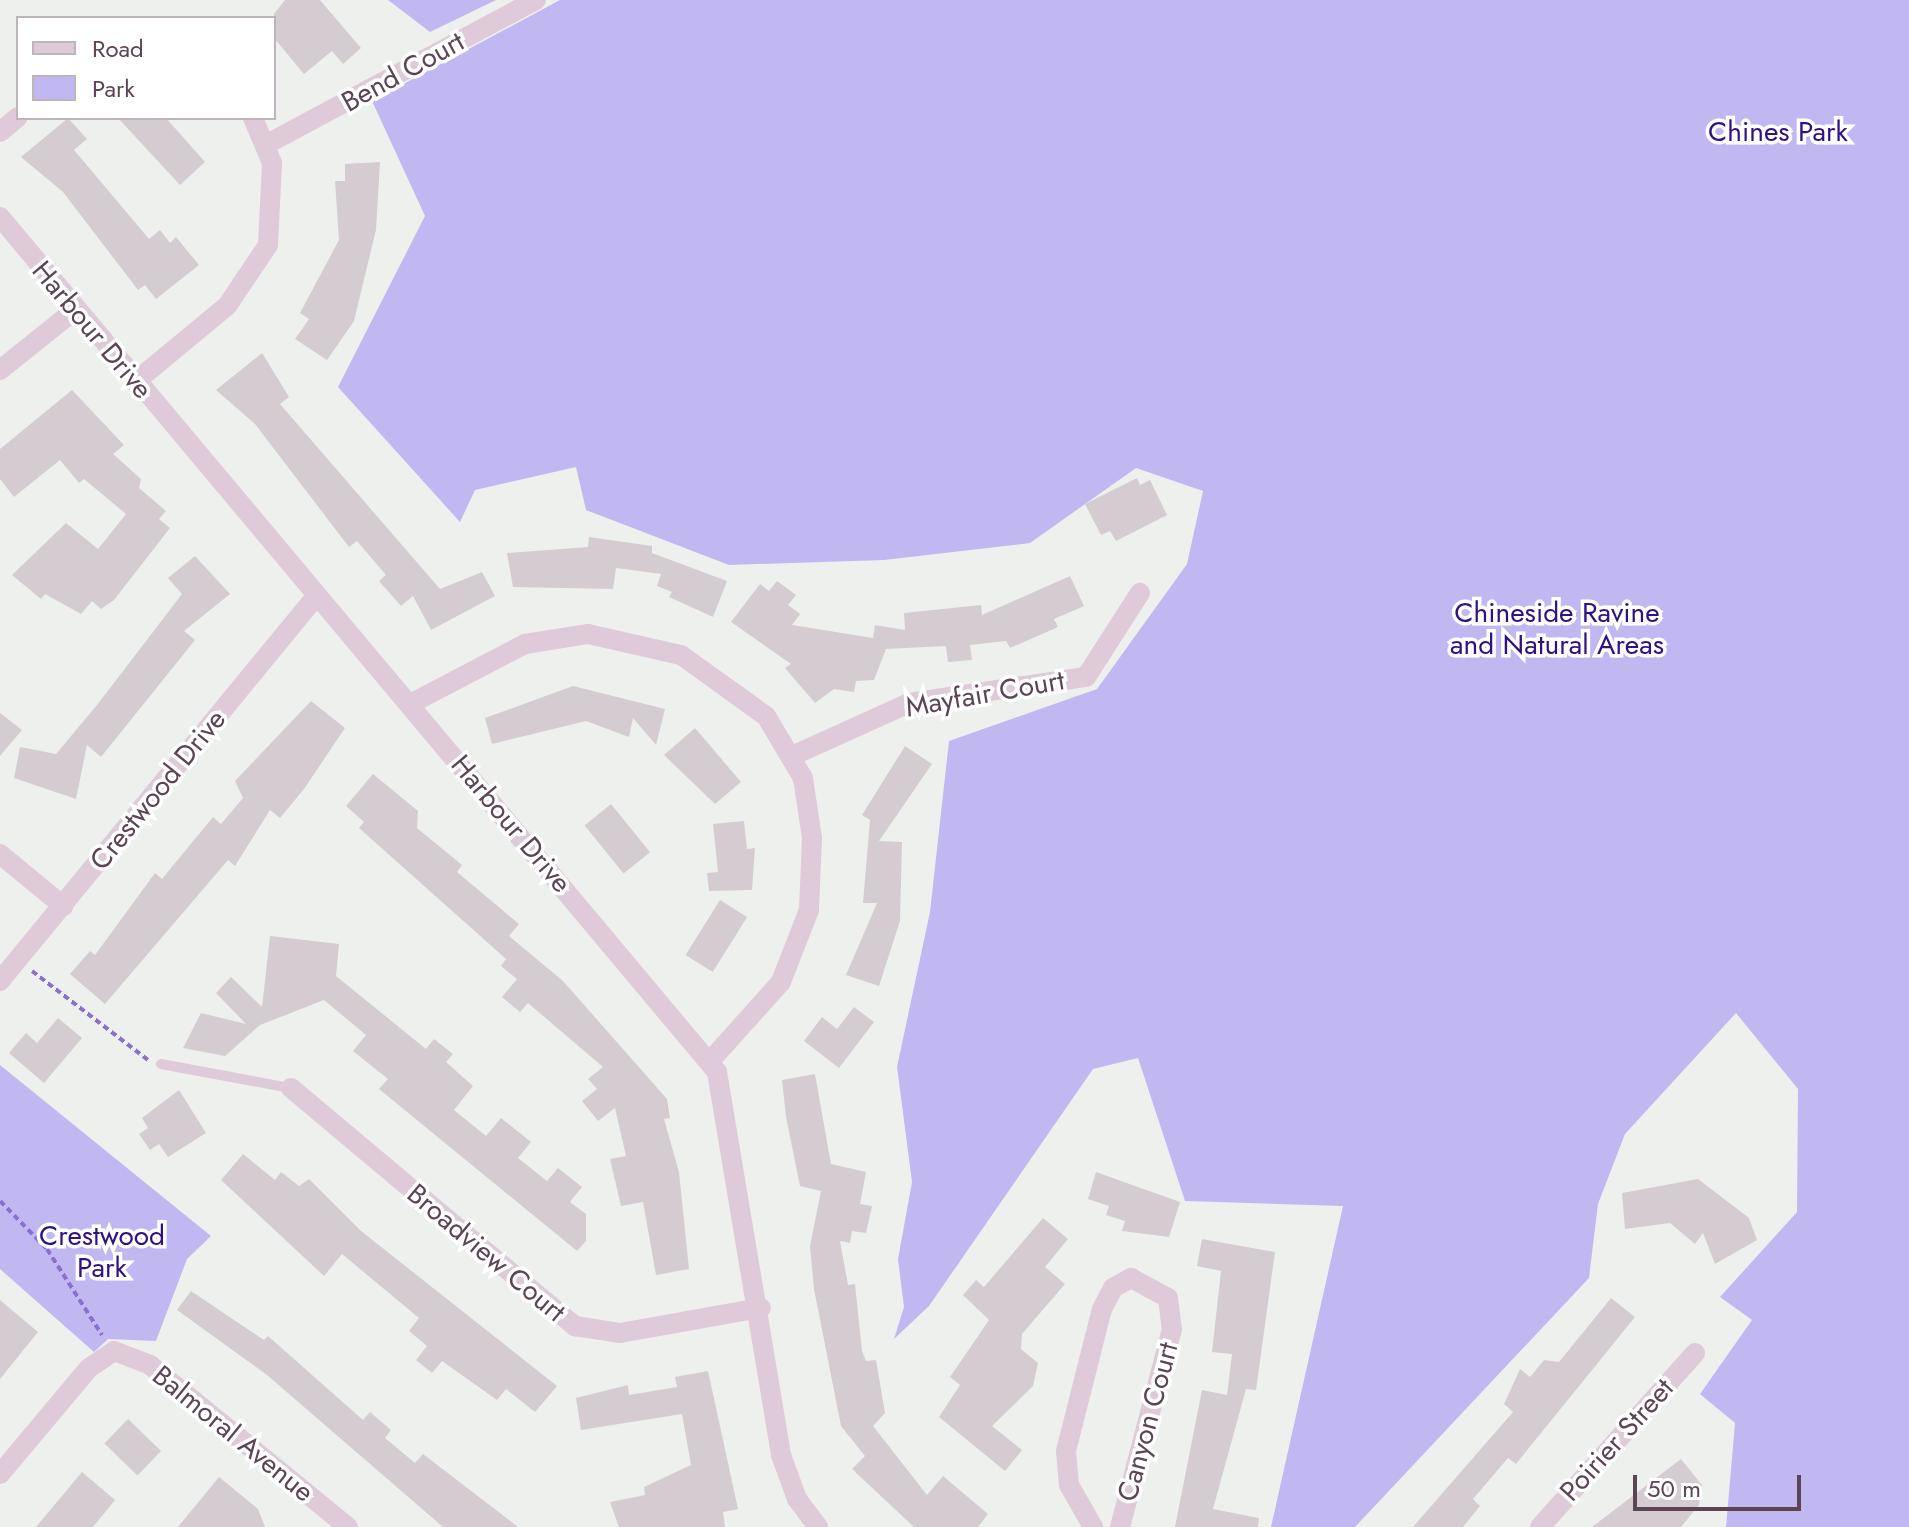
<!DOCTYPE html>
<style>
body{margin:0}
#map{position:relative;width:1909px;height:1527px;overflow:hidden;background:#eef0ed;font-family:Jost,sans-serif}
div>[style]{position:absolute}
[style*='--x']{left:calc(var(--x)*1px);top:calc(var(--y)*1px);width:calc(var(--w)*1px);rotate:calc(var(--a)*1deg)}
.green>*{inset:0;background:#c2b8f1}
.building>*{inset:0;background:#d5ccd1;transform-origin:0 0}
.path>*{height:4px;margin-top:-2px;transform-origin:0;background:repeating-linear-gradient(90deg,#8b6ed1 0 6px,transparent 0 10px)}
.lane>*{height:10px;margin:-5px;padding:0 5px;transform-origin:5px;border-radius:5px;background:#dfcada}
.street>*{height:20px;margin:-10px;padding:0 10px;transform-origin:10px;border-radius:10px;background:#dfcada}
span{translate:-50% -50%;white-space:nowrap;text-align:center;line-height:1.15;-webkit-text-stroke:7px #fff;paint-order:stroke}
.street-label{font-size:28px;color:#5c4456}
.park-label{font-size:28px;color:#311181}
.legend{position:absolute;left:16px;top:16px;width:260px;height:104px;box-sizing:border-box;background:#fff;border:2px solid #beb4bb;margin:0;padding:10px 14px;list-style:none;font-size:24px;color:#5c4456}
.legend li{display:flex;align-items:center;gap:16px;height:40px}
.legend b{width:40px;border:2px solid #beb4bb}
.scale{position:absolute;left:1633px;top:1475px;width:168px;height:36px;box-sizing:border-box;border:4px solid #5c4456;border-top:0;padding-left:10px;font-size:24px;line-height:28px;white-space:nowrap;color:#5c4456;-webkit-text-stroke:6px #fff;paint-order:stroke}
</style>
<div id="map">
<div class="green">
<i style="clip-path:polygon(388px 0,496px 0,430px 32px)"></i>
<i style="clip-path:polygon(560px 0,1909px 0,1909px 1527px,1726px 1527px,1735px 1423px,1700px 1394px,1752px 1320px,1720px 1297px,1797px 1212px,1798px 1089px,1736px 1013px,1625px 1134px,1598px 1204px,1589px 1278px,1355px 1527px,1271px 1527px,1343px 1206px,1185px 1201px,1138px 1058px,1093px 1069px,929px 1306px,894px 1339px,904px 1307px,898px 1259px,912px 1182px,897px 1067px,930px 912px,949px 741px,1097px 689px,1187px 564px,1203px 491px,1136px 468px,1030px 543px,884px 560px,729px 565px,586px 510px,576px 467px,475px 490px,460px 522px,338px 387px,425px 216px,372px 101px)"></i>
<i style="clip-path:polygon(0 1065px,211px 1236px,187px 1259px,156px 1341px,108px 1339px,94px 1352px,0 1269px)"></i>
</div>
<div class="building">
<i style="clip-path:polygon(285px 0,320px 0,361px 48px,343px 64px,332px 51px,304px 74px,274px 38px,274px 14px)"></i>
<i style="clip-path:polygon(68px 118px,87px 139px,74px 150px,149px 239px,160px 230px,170px 243px,176px 237px,199px 265px,156px 299px,145px 285px,138px 290px,63px 192px,21px 157px)"></i>
<i style="clip-path:polygon(118px 118px,166px 118px,205px 162px,180px 185px)"></i>
<i style="clip-path:polygon(380px 162px,376px 230px,354px 321px,327px 360px,295px 339px,309px 319px,300px 313px,339px 240px,335px 181px,345px 181px,345px 164px)"></i>
<i style="clip-path:polygon(262px 353px,289px 397px,280px 404px,440px 589px,482px 572px,495px 596px,431px 630px,413px 596px,401px 606px,379px 581px,386px 575px,357px 541px,349px 547px,255px 424px,216px 390px)"></i>
<i style="clip-path:polygon(72px 390px,124px 445px,113px 454px,141px 479px,139px 488px,166px 511px,159px 519px,170px 528px,114px 600px,101px 609px,92px 601px,81px 614px,45px 594px,41px 599px,12px 575px,66px 523px,98px 549px,126px 514px,84px 479px,79px 483px,60px 460px,14px 497px,0 479px,0 449px)"></i>
<i style="clip-path:polygon(1137px 478px,1140px 485px,1150px 480px,1167px 515px,1116px 541px,1110px 531px,1101px 535px,1085px 504px)"></i>
<i style="clip-path:polygon(589px 537px,652px 546px,652px 553px,727px 581px,713px 617px,669px 597px,672px 592px,657px 586px,661px 574px,616px 568px,613px 589px,513px 587px,507px 553px,588px 547px)"></i>
<i style="clip-path:polygon(195px 556px,230px 594px,184px 631px,195px 640px,101px 757px,87px 745px,76px 799px,14px 778px,20px 747px,56px 754px,97px 705px,182px 594px,168px 578px)"></i>
<i style="clip-path:polygon(1070px 576px,1084px 606px,1054px 619px,1058px 627px,1010px 648px,1006px 641px,970px 645px,972px 660px,948px 662px,946px 646px,886px 649px,874px 680px,856px 681px,854px 692px,834px 689px,815px 703px,785px 668px,791px 664px,731px 622px,760px 584px,769px 591px,777px 581px,796px 595px,788px 605px,800px 614px,792px 625px,873px 638px,875px 625px,905px 630px,904px 613px,981px 605px,982px 615px)"></i>
<i style="clip-path:polygon(573px 686px,665px 709px,656px 745px,633px 718px,629px 737px,586px 721px,492px 744px,485px 718px)"></i>
<i style="clip-path:polygon(311px 701px,345px 728px,304px 789px,280px 818px,270px 810px,235px 866px,228px 860px,105px 1004px,70px 974px,90px 951px,95px 955px,155px 873px,162px 879px,213px 817px,221px 824px,243px 798px,235px 781px)"></i>
<i style="clip-path:polygon(0 713px,22px 730px,0 756px)"></i>
<i style="clip-path:polygon(695px 728px,741px 782px,715px 804px,664px 755px)"></i>
<i style="clip-path:polygon(905px 746px,932px 764px,879px 841px,902px 842px,900px 921px,879px 986px,846px 975px,877px 903px,863px 903px,870px 820px,862px 815px)"></i>
<i style="clip-path:polygon(373px 774px,418px 811px,417px 828px,462px 865px,457px 872px,519px 924px,509px 936px,563px 981px,667px 1099px,670px 1118px,664px 1119px,679px 1172px,689px 1269px,656px 1275px,643px 1202px,621px 1206px,610px 1159px,626px 1156px,615px 1108px,598px 1121px,582px 1101px,597px 1089px,588px 1079px,603px 1067px,528px 1003px,520px 1012px,502px 997px,517px 979px,501px 966px,506px 959px,359px 828px,364px 822px,346px 806px)"></i>
<i style="left:611px;top:804px;width:62px;height:34px;rotate:51deg"></i>
<i style="clip-path:polygon(744px 821px,747px 849px,755px 848px,752px 890px,709px 891px,707px 873px,718px 872px,713px 824px)"></i>
<i style="left:720px;top:900px;width:32px;height:65px;rotate:32deg"></i>
<i style="clip-path:polygon(270px 936px,339px 944px,336px 976px,426px 1049px,434px 1039px,453px 1054px,446px 1062px,473px 1086px,454px 1110px,486px 1136px,501px 1118px,531px 1142px,518px 1158px,547px 1181px,558px 1168px,582px 1187px,570px 1202px,586px 1214px,586px 1241px,577px 1251px,379px 1089px,388px 1079px,353px 1051px,366px 1035px,324px 1000px,260px 1025px,225px 1056px,183px 1048px,201px 1013px,246px 1024px,216px 993px,231px 977px,262px 1007px)"></i>
<i style="clip-path:polygon(854px 1007px,874px 1022px,839px 1068px,804px 1041px,822px 1017px,837px 1029px)"></i>
<i style="clip-path:polygon(58px 1018px,82px 1038px,44px 1083px,9px 1053px,26px 1033px,37px 1043px)"></i>
<i style="clip-path:polygon(815px 1074px,831px 1164px,866px 1172px,860px 1204px,872px 1206px,866px 1233px,852px 1231px,850px 1243px,840px 1241px,848px 1285px,855px 1284px,862px 1351px,866px 1361px,876px 1360px,885px 1413px,873px 1426px,927px 1495px,943px 1476px,988px 1514px,978px 1527px,914px 1527px,852px 1469px,865px 1456px,841px 1426px,814px 1289px,810px 1246px,821px 1191px,800px 1186px,786px 1117px,782px 1080px)"></i>
<i style="clip-path:polygon(179px 1090px,206px 1133px,168px 1157px,159px 1144px,150px 1150px,139px 1134px,148px 1128px,142px 1118px)"></i>
<i style="clip-path:polygon(243px 1154px,275px 1180px,281px 1172px,299px 1186px,309px 1179px,361px 1231px,557px 1386px,535px 1412px,506px 1389px,497px 1400px,442px 1361px,432px 1373px,416px 1360px,427px 1346px,409px 1331px,419px 1318px,342px 1254px,324px 1276px,221px 1180px)"></i>
<i style="clip-path:polygon(1096px 1172px,1180px 1202px,1169px 1237px,1122px 1231px,1125px 1221px,1106px 1215px,1109px 1206px,1088px 1199px)"></i>
<i style="clip-path:polygon(1698px 1179px,1749px 1218px,1757px 1240px,1715px 1264px,1703px 1233px,1695px 1244px,1670px 1223px,1625px 1229px,1622px 1193px)"></i>
<i style="clip-path:polygon(1043px 1218px,1068px 1239px,1045px 1267px,1065px 1284px,1022px 1334px,1021px 1349px,1038px 1363px,1033px 1386px,992px 1426px,1022px 1450px,1005px 1471px,939px 1417px,960px 1385px,950px 1377px,989px 1320px,963px 1295px,976px 1280px,984px 1287px)"></i>
<i style="clip-path:polygon(1202px 1239px,1275px 1252px,1256px 1390px,1246px 1389px,1213px 1509px,1259px 1518px,1258px 1527px,1175px 1527px,1202px 1390px,1227px 1395px,1232px 1354px,1212px 1352px,1221px 1271px,1197px 1266px)"></i>
<i style="clip-path:polygon(191px 1291px,264px 1340px,268px 1336px,363px 1420px,370px 1412px,391px 1430px,385px 1438px,415px 1463px,423px 1454px,518px 1527px,443px 1527px,267px 1375px,177px 1310px)"></i>
<i style="clip-path:polygon(1611px 1298px,1635px 1317px,1516px 1464px,1508px 1458px,1473px 1499px,1480px 1506px,1463px 1527px,1413px 1527px,1513px 1412px,1504px 1404px,1520px 1369px,1530px 1377px,1544px 1360px,1559px 1362px)"></i>
<i style="clip-path:polygon(0 1300px,38px 1332px,0 1379px)"></i>
<i style="clip-path:polygon(708px 1371px,738px 1509px,723px 1512px,725px 1527px,619px 1527px,610px 1502px,645px 1495px,644px 1487px,691px 1465px,682px 1414px,581px 1430px,576px 1398px,628px 1385px,629px 1395px,677px 1387px,675px 1377px)"></i>
<i style="left:128px;top:1419px;width:46px;height:34px;rotate:44deg"></i>
<i style="clip-path:polygon(1681px 1459px,1702px 1485px,1699px 1505px,1681px 1527px,1592px 1527px)"></i>
<i style="clip-path:polygon(82px 1472px,115px 1500px,93px 1527px,36px 1527px)"></i>
<i style="clip-path:polygon(219px 1477px,258px 1509px,265px 1527px,178px 1527px)"></i>
</div>
<div class="path">
<i style="--x:32;--y:971;--w:146;--a:37.5"></i>
<i style="--x:0;--y:1201;--w:67;--a:45.6"></i>
<i style="--x:47;--y:1249;--w:102;--a:57.4"></i>
</div>
<div class="lane">
<i style="--x:161;--y:1064;--w:132;--a:10.5"></i>
</div>
<div class="street">
<i style="--x:0;--y:132;--w:23;--a:-40"></i>
<i style="--x:269;--y:143;--w:303;--a:-28.2"></i>
<i style="--x:0;--y:217;--w:1116;--a:50.02"></i>
<i style="--x:717;--y:1072;--w:388;--a:80.5"></i>
<i style="--x:781;--y:1455;--w:47;--a:70"></i>
<i style="--x:797;--y:1499;--w:35;--a:53"></i>
<i style="--x:0;--y:370;--w:96;--a:-38.7"></i>
<i style="--x:135;--y:382;--w:119;--a:-39.6"></i>
<i style="--x:227;--y:306;--w:73;--a:-56.1"></i>
<i style="--x:268;--y:245;--w:82;--a:-87.2"></i>
<i style="--x:272;--y:163;--w:49;--a:-112.9"></i>
<i style="--x:410;--y:704;--w:130;--a:-27.6"></i>
<i style="--x:525;--y:644;--w:64;--a:-9"></i>
<i style="--x:588;--y:634;--w:95;--a:12.7"></i>
<i style="--x:681;--y:655;--w:105;--a:35.7"></i>
<i style="--x:766;--y:716;--w:72;--a:59.2"></i>
<i style="--x:803;--y:778;--w:61;--a:81.5"></i>
<i style="--x:812;--y:838;--w:72;--a:92.4"></i>
<i style="--x:809;--y:910;--w:77;--a:111.3"></i>
<i style="--x:781;--y:982;--w:106;--a:131.9"></i>
<i style="--x:794;--y:755;--w:126;--a:-24.3"></i>
<i style="--x:909;--y:703;--w:179;--a:-8.4"></i>
<i style="--x:1086;--y:677;--w:100;--a:-57.3"></i>
<i style="--x:0;--y:854;--w:82;--a:39.5"></i>
<i style="--x:0;--y:981;--w:496;--a:-50.6"></i>
<i style="--x:291;--y:1088;--w:371;--a:40"></i>
<i style="--x:575;--y:1326;--w:46;--a:8.8"></i>
<i style="--x:620;--y:1333;--w:143;--a:-10.1"></i>
<i style="--x:0;--y:1474;--w:138;--a:-50"></i>
<i style="--x:89;--y:1368;--w:30;--a:-34"></i>
<i style="--x:114;--y:1351;--w:39;--a:21"></i>
<i style="--x:150;--y:1365;--w:256;--a:39.3"></i>
<i style="--x:1093;--y:1527;--w:48;--a:-119.7"></i>
<i style="--x:1069;--y:1485;--w:34;--a:-95"></i>
<i style="--x:1066;--y:1451;--w:146;--a:-75.8"></i>
<i style="--x:1102;--y:1309;--w:24;--a:-62"></i>
<i style="--x:1113;--y:1288;--w:21;--a:-29"></i>
<i style="--x:1131;--y:1278;--w:42;--a:28.4"></i>
<i style="--x:1168;--y:1298;--w:31;--a:83"></i>
<i style="--x:1172;--y:1329;--w:205;--a:104.7"></i>
<i style="--x:1540;--y:1527;--w:233;--a:-48.3"></i>
</div>
<div class="street-label">
<span style="left:403px;top:72px;rotate:-29deg">Bend Court</span>
<span style="left:92px;top:330px;rotate:50deg">Harbour Drive</span>
<span style="left:985px;top:694px;rotate:-10deg">Mayfair Court</span>
<span style="left:158px;top:790px;rotate:-51deg">Crestwood Drive</span>
<span style="left:511px;top:824px;rotate:50deg">Harbour Drive</span>
<span style="left:486px;top:1253px;rotate:40deg">Broadview Court</span>
<span style="left:1148px;top:1422px;rotate:-75deg">Canyon Court</span>
<span style="left:233px;top:1434px;rotate:39deg">Balmoral Avenue</span>
<span style="left:1617px;top:1440px;rotate:-48deg">Poirier Street</span>
</div>
<div class="park-label">
<span style="left:1778px;top:132px">Chines Park</span>
<span style="left:1557px;top:629px">Chineside Ravine<br>and Natural Areas</span>
<span style="left:102px;top:1252px">Crestwood<br>Park</span>
</div>
<ul class="legend">
<li><b style="height:10px;background:#dfcada"></b>Road</li>
<li><b style="height:22px;background:#c2b8f1"></b>Park</li>
</ul>
<div class="scale">50 m</div>
</div>
